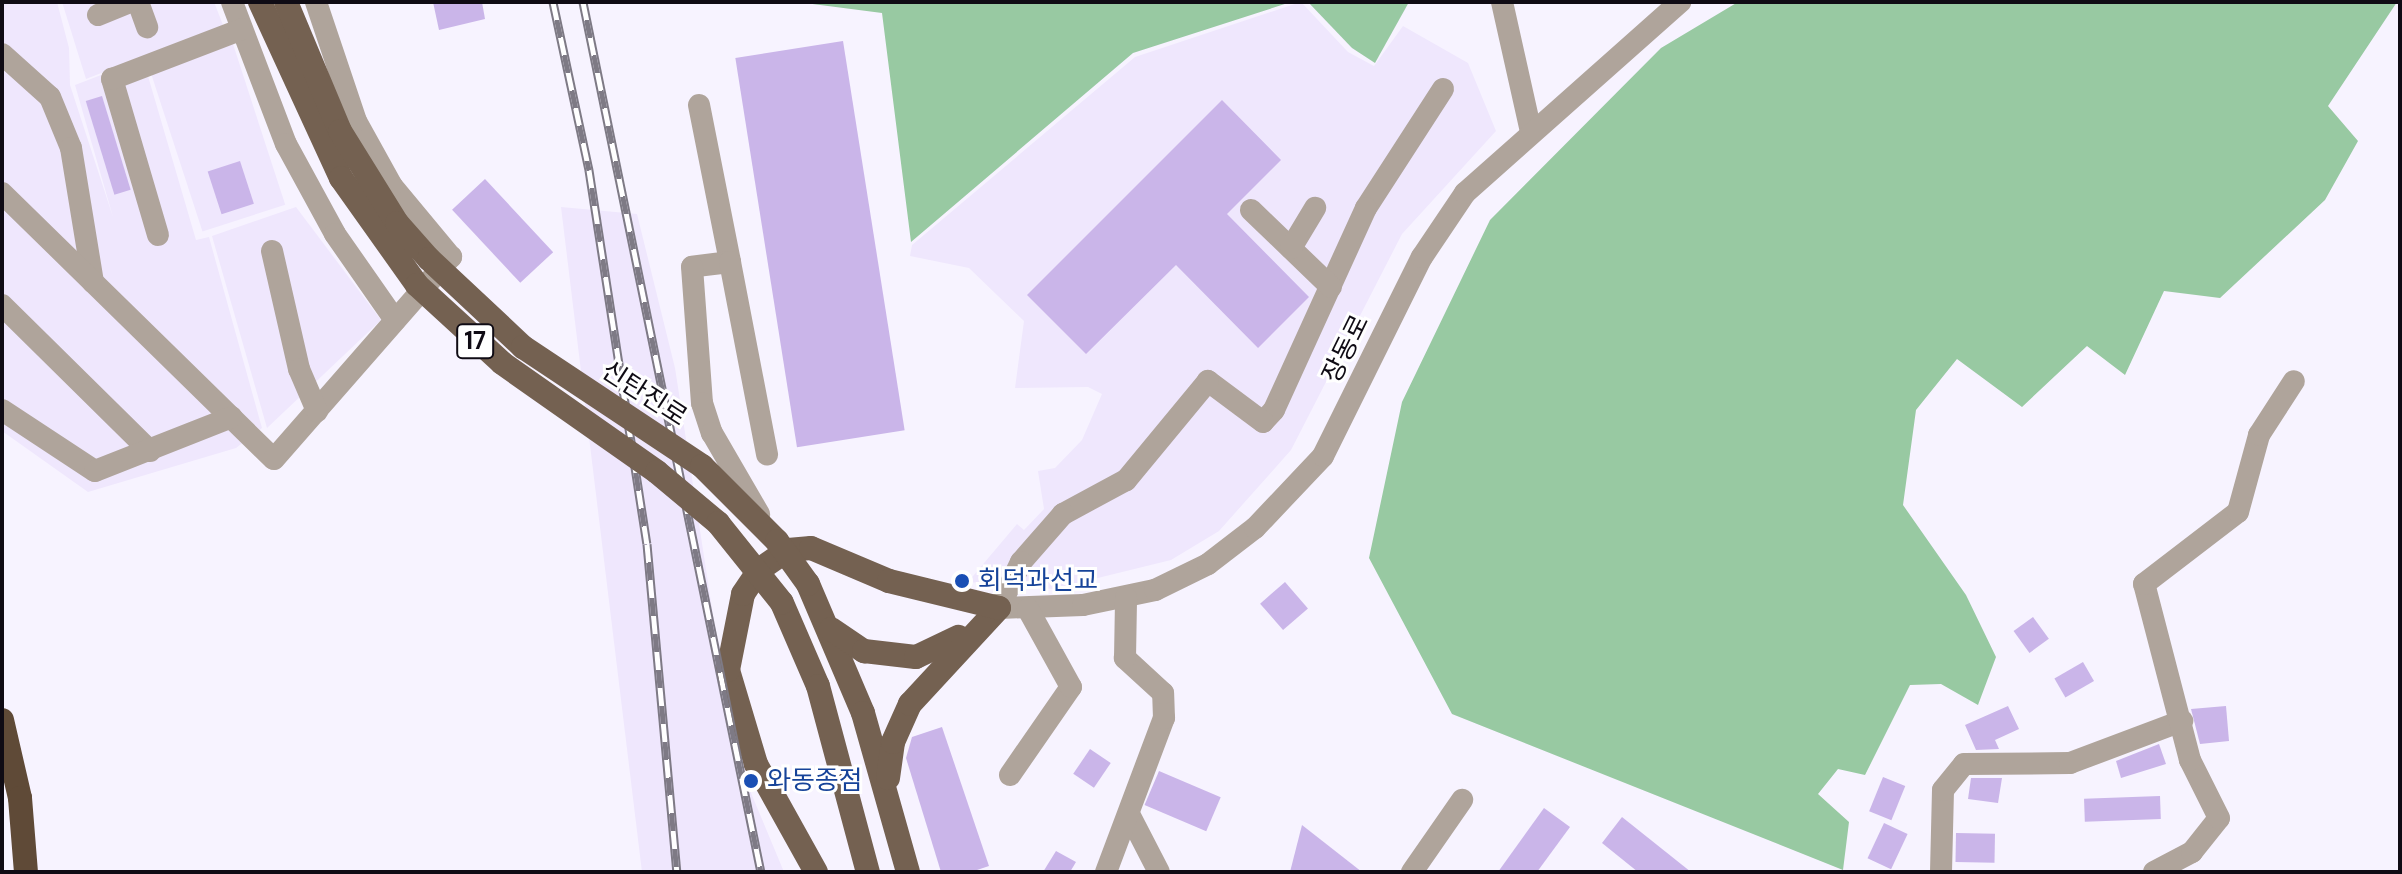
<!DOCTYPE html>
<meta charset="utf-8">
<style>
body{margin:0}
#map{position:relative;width:2402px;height:874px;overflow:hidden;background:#f7f3ff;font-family:"DM Sans","Noto Sans KR",sans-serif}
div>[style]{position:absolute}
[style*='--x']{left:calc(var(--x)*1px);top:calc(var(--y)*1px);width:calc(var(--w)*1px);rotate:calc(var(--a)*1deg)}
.built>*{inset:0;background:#efe7fd;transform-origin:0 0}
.forest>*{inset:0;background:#98c9a2}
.building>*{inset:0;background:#cab5e9;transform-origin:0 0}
.minor>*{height:22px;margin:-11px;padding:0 11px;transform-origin:11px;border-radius:11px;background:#afa49b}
.major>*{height:24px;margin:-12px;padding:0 12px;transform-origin:12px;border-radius:12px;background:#746151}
.highway>*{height:24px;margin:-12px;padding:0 12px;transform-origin:12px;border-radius:12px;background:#5f4a37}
.rail>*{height:9px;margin-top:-4.5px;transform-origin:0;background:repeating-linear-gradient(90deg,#fff 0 18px,#7e7a85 0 36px);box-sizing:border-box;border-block:2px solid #7e7a85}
.major-bridge>*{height:24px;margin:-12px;padding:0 12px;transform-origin:12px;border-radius:12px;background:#746151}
.dots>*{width:22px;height:22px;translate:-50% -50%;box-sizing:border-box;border:4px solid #fff;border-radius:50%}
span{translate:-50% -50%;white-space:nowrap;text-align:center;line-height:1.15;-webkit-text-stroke:6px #fff;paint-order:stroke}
.shield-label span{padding:2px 6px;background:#fff;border:2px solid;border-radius:6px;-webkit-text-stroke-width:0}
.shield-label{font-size:24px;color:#0f0b14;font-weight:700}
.street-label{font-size:26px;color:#0f0b14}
.transit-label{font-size:26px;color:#164399}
.left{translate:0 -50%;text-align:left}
.frame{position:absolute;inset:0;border:4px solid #0f0b14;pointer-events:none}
</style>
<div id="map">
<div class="built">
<i style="clip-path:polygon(2px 2px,57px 2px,69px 48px,70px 85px,113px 217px,75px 85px,143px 59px,196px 240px,209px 237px,262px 428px,236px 448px,88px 492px,2px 431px)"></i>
<i style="clip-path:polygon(62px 2px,214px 2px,223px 25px,86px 79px)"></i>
<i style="clip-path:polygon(1301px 2px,1348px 52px,1374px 66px,1403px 26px,1468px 63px,1496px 131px,1402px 234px,1291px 450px,1219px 531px,1171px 560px,1053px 589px,968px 582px,1017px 524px,1024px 530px,1044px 509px,1038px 471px,1055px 468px,1082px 440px,1102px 394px,1088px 387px,1015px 388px,1024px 321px,969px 268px,910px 256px,912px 245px,1135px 57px)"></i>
<i style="left:233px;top:44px;width:169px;height:87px;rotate:72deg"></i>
<i style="clip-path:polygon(296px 207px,381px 320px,267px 428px,212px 236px)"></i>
<i style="clip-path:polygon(561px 207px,637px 214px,675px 368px,719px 654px,751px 793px,784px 872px,642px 872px)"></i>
</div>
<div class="forest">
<i style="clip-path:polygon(797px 2px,1291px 2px,1133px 53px,911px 242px,882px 13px)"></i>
<i style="clip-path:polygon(1308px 2px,1409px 2px,1375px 63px,1352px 48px)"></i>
<i style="clip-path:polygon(1738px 2px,2397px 2px,2328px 106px,2358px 141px,2325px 200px,2220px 298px,2164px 291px,2125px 375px,2087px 346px,2022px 407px,1957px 359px,1916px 410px,1903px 505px,1966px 595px,1996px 657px,1978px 705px,1941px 684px,1910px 685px,1865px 775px,1838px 769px,1818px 794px,1849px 822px,1843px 870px,1452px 714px,1369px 558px,1402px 402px,1490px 220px,1661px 48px)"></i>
</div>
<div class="building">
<i style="clip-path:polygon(433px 2px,482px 2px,485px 19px,439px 30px)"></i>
<i style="left:843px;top:41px;width:394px;height:109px;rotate:81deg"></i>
<i style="left:102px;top:96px;width:98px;height:17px;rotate:73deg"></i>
<i style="clip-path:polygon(1222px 100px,1281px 160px,1227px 214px,1309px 297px,1258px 348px,1176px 265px,1086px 354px,1027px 295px)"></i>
<i style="left:240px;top:161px;width:45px;height:34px;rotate:72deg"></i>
<i style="left:485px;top:179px;width:100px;height:45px;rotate:47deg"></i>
<i style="left:1285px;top:582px;width:35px;height:33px;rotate:49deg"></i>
<i style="left:2033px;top:617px;width:27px;height:24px;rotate:54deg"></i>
<i style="left:2083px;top:662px;width:22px;height:33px;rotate:60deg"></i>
<i style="clip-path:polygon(2008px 706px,2019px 729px,1995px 740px,1999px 749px,1976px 750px,1965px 725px)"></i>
<i style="clip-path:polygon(2226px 706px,2229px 741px,2200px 744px,2191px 709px)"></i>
<i style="clip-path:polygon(942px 727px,989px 866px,971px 872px,941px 872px,906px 758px,912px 737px)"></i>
<i style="clip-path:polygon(2159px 744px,2166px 764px,2121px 778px,2116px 761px)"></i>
<i style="left:1090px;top:749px;width:25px;height:30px;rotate:34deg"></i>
<i style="left:1159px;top:771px;width:67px;height:37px;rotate:23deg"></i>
<i style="left:1883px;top:777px;width:24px;height:37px;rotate:22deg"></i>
<i style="clip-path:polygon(1971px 778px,2002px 778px,1998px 803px,1968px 799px)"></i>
<i style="left:2160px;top:796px;width:23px;height:76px;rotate:88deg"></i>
<i style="clip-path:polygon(1544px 808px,1570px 827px,1537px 872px,1498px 872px)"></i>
<i style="clip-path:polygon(1622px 817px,1691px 872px,1638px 872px,1602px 843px)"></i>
<i style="left:1884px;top:823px;width:26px;height:39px;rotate:25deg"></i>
<i style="clip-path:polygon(1302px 825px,1362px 872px,1290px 872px)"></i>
<i style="left:1956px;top:833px;width:39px;height:29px;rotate:1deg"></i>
<i style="clip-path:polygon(1056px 851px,1076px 862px,1070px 872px,1043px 872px)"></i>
</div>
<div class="minor">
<i style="--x:138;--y:2;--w:27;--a:70"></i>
<i style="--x:232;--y:2;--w:152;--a:69.2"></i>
<i style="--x:286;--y:144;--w:102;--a:61.4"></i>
<i style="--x:335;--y:234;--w:105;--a:55.1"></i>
<i style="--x:1502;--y:2;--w:133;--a:77.4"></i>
<i style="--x:98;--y:15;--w:35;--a:-22"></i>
<i style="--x:2;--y:54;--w:64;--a:41.9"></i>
<i style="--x:50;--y:97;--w:55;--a:67.6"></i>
<i style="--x:71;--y:148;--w:136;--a:80.7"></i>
<i style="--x:1443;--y:89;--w:142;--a:122.9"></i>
<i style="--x:1366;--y:208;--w:222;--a:114.5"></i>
<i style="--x:1274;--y:410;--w:16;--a:133"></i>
<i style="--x:1263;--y:422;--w:69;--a:-143.3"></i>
<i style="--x:1208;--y:381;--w:129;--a:129.6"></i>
<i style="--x:1126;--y:480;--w:72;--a:151.6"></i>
<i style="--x:1063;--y:514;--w:64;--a:131.2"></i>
<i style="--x:1021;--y:562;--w:51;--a:115.6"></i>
<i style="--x:999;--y:608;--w:84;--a:-2"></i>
<i style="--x:1083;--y:605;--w:74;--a:-11.8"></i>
<i style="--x:1155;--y:590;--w:59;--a:-26.1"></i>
<i style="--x:1208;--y:564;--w:59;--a:-37.5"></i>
<i style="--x:1255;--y:528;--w:99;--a:-46.6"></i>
<i style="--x:1323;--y:456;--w:222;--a:-63.6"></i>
<i style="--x:1422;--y:257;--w:77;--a:-56.1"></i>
<i style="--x:1465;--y:193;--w:288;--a:-41.6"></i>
<i style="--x:699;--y:105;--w:160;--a:78.8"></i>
<i style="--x:730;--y:262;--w:38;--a:173"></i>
<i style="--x:692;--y:267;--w:136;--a:85.8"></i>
<i style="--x:702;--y:403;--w:32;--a:72"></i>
<i style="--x:712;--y:433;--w:94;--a:59.9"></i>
<i style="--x:2;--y:193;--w:380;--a:44.4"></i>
<i style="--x:274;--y:459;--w:269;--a:-48.8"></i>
<i style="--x:451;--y:257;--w:92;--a:-129.7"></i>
<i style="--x:392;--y:186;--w:74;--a:-119"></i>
<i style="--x:356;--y:121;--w:126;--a:-108.6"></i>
<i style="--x:1251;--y:210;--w:111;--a:43.9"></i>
<i style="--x:158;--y:235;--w:163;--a:-106.4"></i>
<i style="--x:112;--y:79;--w:139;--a:-21"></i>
<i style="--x:1291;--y:248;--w:47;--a:-59"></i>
<i style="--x:272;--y:251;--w:121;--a:77.1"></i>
<i style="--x:299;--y:369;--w:46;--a:66.8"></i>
<i style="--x:730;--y:262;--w:196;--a:79.1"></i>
<i style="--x:2;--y:305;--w:208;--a:44.6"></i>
<i style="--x:2;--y:410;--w:111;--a:33.3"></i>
<i style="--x:95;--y:471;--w:147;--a:-21.5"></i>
<i style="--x:1010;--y:775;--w:107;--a:-55.3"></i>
<i style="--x:1071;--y:687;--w:89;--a:-118.9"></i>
<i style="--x:1129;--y:814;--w:65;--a:62.7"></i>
<i style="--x:1106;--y:872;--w:165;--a:-69.4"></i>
<i style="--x:1164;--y:718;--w:25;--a:-92"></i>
<i style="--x:1163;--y:693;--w:52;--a:-137.4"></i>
<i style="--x:1125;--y:658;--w:60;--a:-89"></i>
<i style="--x:1412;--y:872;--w:88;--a:-55.2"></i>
<i style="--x:1941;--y:872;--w:82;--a:-88.6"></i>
<i style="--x:1943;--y:790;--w:33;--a:-51"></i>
<i style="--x:1964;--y:764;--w:106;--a:-0.5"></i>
<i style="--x:2070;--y:763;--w:120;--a:-20.6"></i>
<i style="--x:2154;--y:872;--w:43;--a:-27.8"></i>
<i style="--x:2192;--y:852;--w:43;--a:-51.5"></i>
<i style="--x:2219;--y:818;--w:65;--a:-116.6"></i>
<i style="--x:2190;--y:760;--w:182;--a:-104.6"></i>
<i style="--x:2144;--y:584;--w:118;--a:-37.5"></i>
<i style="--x:2238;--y:512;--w:80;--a:-74.7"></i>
<i style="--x:2259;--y:435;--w:64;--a:-57.1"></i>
</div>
<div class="major">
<i style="--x:808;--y:584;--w:140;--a:66.9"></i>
<i style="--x:863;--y:713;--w:165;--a:74.2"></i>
<i style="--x:782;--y:603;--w:90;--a:66.6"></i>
<i style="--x:818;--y:686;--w:193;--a:75"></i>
<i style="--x:831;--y:629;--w:40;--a:34"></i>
<i style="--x:864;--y:651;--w:52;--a:6.6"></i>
<i style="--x:916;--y:657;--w:47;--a:-25.5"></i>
<i style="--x:888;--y:778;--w:36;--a:-82"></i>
<i style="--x:893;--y:742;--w:42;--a:-65.9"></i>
<i style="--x:910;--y:704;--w:131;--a:-47.2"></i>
<i style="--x:816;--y:872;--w:124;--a:-119.1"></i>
<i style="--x:756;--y:764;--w:98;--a:-106.6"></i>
<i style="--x:728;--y:670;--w:77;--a:-78.8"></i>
<i style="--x:743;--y:594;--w:29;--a:-56"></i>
<i style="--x:759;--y:570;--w:35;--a:-35"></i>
<i style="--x:788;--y:550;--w:23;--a:-5"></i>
<i style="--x:811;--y:548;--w:85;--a:22.9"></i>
<i style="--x:889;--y:581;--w:113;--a:13.8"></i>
</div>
<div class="highway">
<i style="--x:2;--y:720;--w:80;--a:77"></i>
<i style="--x:20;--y:798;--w:74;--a:85.4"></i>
</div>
<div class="rail">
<i style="--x:553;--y:2;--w:172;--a:77.9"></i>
<i style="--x:589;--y:170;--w:378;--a:81.2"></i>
<i style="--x:647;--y:544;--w:329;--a:84.8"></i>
<i style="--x:583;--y:2;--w:888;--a:78.44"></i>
</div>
<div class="major-bridge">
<i style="--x:260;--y:2;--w:194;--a:65.3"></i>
<i style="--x:341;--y:178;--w:131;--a:54.6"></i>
<i style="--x:417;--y:285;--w:115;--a:42.5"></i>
<i style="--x:502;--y:363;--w:189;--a:35.1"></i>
<i style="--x:657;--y:472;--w:80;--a:39.9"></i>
<i style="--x:718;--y:523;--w:102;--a:51.3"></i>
<i style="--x:286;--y:2;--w:140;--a:67.3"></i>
<i style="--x:340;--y:131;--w:108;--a:58.2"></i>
<i style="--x:397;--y:223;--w:48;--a:48.4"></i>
<i style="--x:429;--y:259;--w:129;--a:43.1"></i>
<i style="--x:523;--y:347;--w:215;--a:33.6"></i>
<i style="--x:702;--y:466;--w:106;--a:45"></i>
<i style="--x:777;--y:541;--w:53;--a:54.2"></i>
</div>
<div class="dots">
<i style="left:962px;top:581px;background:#1a4fb4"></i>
<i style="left:751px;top:781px;background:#1a4fb4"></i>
</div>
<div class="shield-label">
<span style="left:475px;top:341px">17</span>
</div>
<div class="street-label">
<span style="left:1346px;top:349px;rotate:-64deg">장동로</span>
<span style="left:644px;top:394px;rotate:33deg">신탄진로</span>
</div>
<div class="transit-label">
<span class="left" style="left:978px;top:581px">회덕과선교</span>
<span class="left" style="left:767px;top:781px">와동종점</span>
</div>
<div class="frame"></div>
</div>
